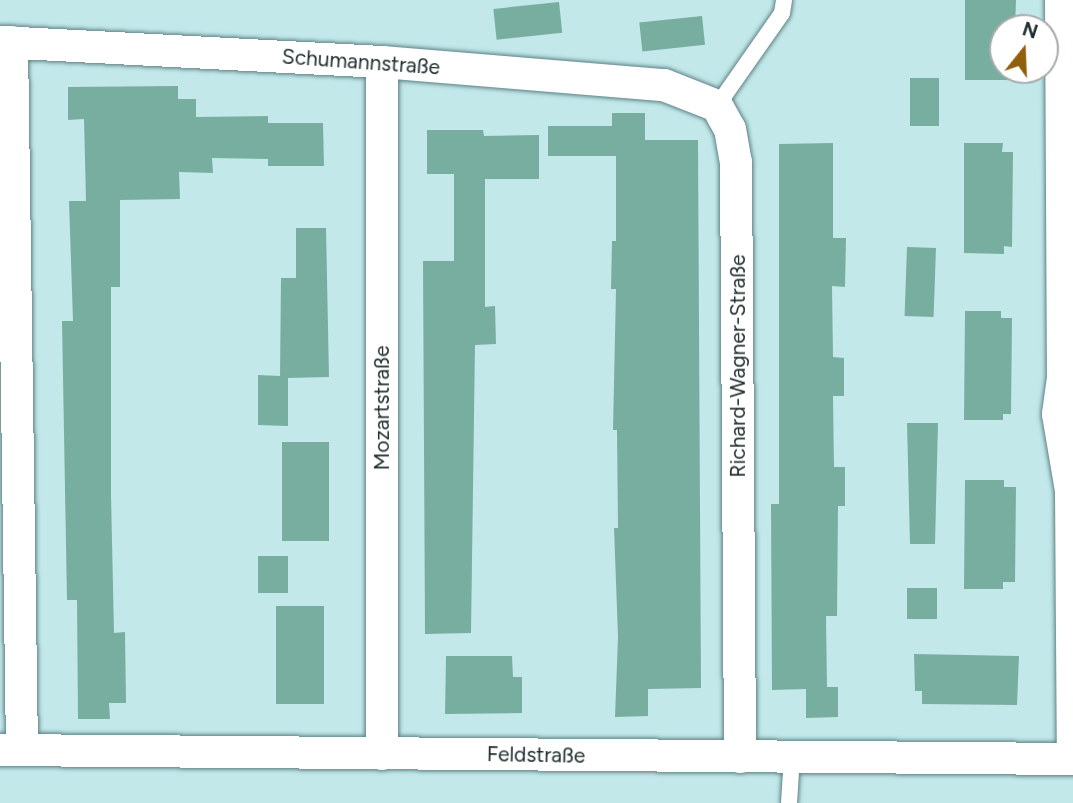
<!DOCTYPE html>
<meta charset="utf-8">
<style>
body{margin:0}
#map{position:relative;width:1073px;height:803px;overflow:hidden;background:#c2e8ea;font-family:Figtree,sans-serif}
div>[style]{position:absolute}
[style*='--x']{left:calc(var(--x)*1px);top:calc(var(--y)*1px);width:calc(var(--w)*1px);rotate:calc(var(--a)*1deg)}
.building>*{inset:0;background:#78ae9f;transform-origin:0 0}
.roads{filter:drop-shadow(0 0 2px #5e8284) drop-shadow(0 0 2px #5e8284)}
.service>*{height:16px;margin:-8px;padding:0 8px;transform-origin:8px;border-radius:8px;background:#fff}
.minor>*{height:32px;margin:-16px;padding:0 16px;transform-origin:16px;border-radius:16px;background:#fff}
span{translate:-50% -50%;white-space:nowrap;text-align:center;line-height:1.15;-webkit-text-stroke:7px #fff;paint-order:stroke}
.street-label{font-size:21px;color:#202e2f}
.north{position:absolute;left:989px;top:14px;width:70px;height:70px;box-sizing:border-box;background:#fff;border:2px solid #a6abac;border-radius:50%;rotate:18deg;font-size:19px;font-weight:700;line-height:28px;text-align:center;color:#202e2f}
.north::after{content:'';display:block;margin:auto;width:24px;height:32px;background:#905e0c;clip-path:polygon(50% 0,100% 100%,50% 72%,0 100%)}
</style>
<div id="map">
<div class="building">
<i style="clip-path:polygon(965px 0,1016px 0,1015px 28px,1003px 28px,1003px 70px,1015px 70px,1015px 80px,965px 80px)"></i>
<i style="left:559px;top:2px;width:31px;height:66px;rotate:84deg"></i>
<i style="left:702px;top:16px;width:29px;height:63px;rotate:84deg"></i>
<i style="left:910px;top:78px;width:29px;height:48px"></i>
<i style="clip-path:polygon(178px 86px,178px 99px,196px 99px,196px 117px,268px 116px,268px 123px,323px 123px,324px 166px,268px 166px,268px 159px,212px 158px,213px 173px,179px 172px,180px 199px,120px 200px,120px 287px,111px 287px,111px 495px,114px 633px,125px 632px,126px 703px,109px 703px,110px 719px,78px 719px,77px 600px,67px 600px,62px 321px,73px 321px,69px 201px,86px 201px,84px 119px,68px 120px,68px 87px)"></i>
<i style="clip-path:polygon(612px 113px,645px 113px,645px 140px,698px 140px,701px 688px,648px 689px,648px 716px,615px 717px,618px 637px,614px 528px,618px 528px,617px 430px,613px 430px,616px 289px,611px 289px,612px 241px,616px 241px,616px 156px,548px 156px,548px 126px,612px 126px)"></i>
<i style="clip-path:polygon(427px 130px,483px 130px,484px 136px,539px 135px,539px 179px,485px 179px,485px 307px,495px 306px,496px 344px,475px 345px,471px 633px,425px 634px,423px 261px,454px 261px,454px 174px,427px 174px)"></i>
<i style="clip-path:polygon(833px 143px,833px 238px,846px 238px,845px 287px,832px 286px,833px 357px,844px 358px,844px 396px,833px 396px,834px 467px,845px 467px,845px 506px,838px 506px,837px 616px,826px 616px,827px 687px,838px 687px,838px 717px,806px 718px,806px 689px,772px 690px,771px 504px,779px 504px,779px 144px)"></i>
<i style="clip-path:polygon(964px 143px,1003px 143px,1002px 152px,1013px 152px,1012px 247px,1004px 246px,1004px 254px,964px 253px)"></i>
<i style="clip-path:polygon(296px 228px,326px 228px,329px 377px,288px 378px,288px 426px,258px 425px,258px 375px,280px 376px,281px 278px,296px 278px)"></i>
<i style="left:907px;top:247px;width:29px;height:69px;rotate:2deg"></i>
<i style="clip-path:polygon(965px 311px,1001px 311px,1001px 318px,1012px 318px,1011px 414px,1003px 414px,1003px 420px,964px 420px)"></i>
<i style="clip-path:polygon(907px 423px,938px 423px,935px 544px,910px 544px)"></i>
<i style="left:282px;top:442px;width:47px;height:99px"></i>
<i style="clip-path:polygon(965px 480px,1004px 480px,1004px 487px,1016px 487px,1015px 582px,1003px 582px,1003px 589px,964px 589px)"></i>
<i style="left:288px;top:556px;width:37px;height:30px;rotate:90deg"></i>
<i style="left:907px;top:588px;width:30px;height:31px"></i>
<i style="left:276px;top:606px;width:48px;height:98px"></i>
<i style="clip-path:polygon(914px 654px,1019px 656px,1017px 705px,922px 704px,922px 691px,915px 691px)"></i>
<i style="clip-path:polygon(446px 656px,512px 656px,513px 677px,522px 677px,522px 713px,445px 714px)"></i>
</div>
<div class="roads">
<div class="service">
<i style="--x:717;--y:106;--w:113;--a:-55"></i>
<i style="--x:782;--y:13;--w:13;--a:-81"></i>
<i style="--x:789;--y:803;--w:46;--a:-86.3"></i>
</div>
<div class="minor">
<i style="--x:1061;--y:0;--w:378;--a:89.7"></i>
<i style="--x:1063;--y:378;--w:36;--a:98"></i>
<i style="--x:1058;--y:414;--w:78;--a:80.4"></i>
<i style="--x:1071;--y:491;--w:268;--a:89.6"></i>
<i style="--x:0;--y:42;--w:383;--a:3"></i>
<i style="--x:382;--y:62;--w:283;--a:4.7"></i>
<i style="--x:664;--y:85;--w:57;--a:21.6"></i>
<i style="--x:717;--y:106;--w:26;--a:61"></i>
<i style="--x:730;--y:129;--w:34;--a:80"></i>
<i style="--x:736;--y:162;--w:595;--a:89.61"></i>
<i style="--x:12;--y:42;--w:708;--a:89.19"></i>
<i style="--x:382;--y:62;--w:692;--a:90"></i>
<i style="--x:0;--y:750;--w:1073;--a:0.48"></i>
</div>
</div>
<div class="street-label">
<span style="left:361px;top:62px;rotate:4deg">Schumannstraße</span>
<span style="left:738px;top:366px;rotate:-90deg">Richard-Wagner-Straße</span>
<span style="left:382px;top:408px;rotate:-90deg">Mozartstraße</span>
<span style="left:536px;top:755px;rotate:1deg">Feldstraße</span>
</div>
<div class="north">N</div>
</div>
